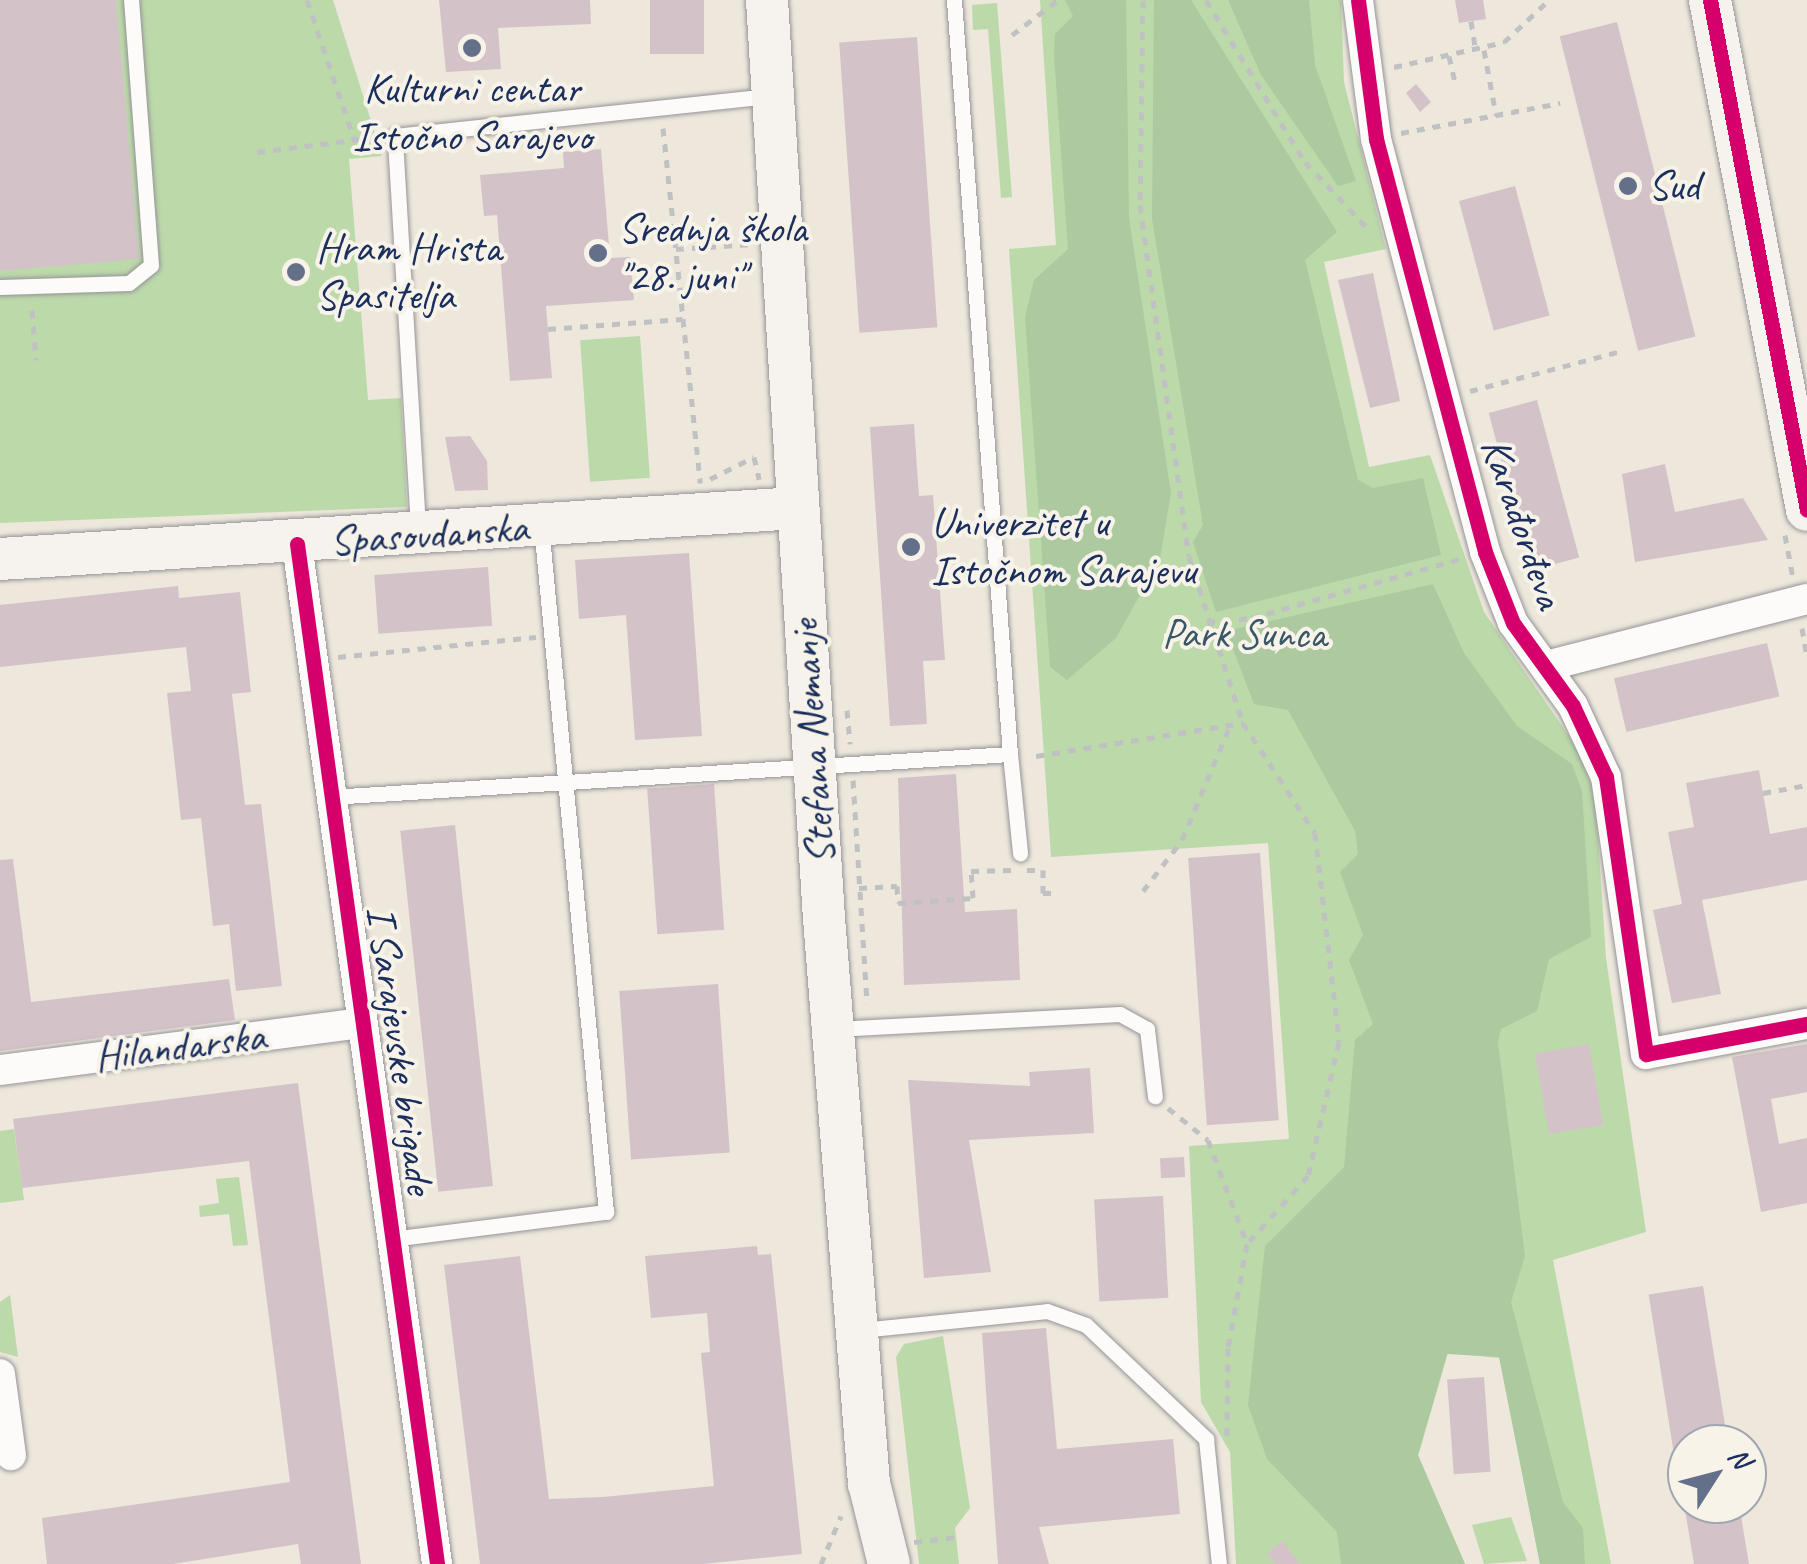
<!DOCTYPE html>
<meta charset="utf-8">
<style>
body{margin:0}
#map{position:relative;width:1807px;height:1564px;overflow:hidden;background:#ede7dc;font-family:Caveat,sans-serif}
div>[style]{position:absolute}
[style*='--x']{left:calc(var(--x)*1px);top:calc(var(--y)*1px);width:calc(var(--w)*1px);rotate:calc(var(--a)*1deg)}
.green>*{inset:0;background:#bcd9aa;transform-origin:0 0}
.forest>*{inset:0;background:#acc9a0}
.building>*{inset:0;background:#d3c3c8;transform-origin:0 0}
.path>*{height:5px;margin-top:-2.5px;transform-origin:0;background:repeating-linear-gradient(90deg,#c0c1c3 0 8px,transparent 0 16px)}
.roads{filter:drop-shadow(0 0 2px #959597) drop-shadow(0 0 2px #959597)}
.lane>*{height:15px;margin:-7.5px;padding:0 7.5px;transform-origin:7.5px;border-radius:7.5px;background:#fcfbfa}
.street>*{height:30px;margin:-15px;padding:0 15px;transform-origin:15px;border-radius:15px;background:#fcfbfa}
.secondary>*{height:42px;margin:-21px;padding:0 21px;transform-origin:21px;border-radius:21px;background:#f6f3ef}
.cycleway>*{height:15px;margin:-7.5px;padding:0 7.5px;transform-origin:7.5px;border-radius:7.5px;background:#d6006c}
.dots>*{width:28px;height:28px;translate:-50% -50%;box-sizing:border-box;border:5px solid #f7f3e8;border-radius:50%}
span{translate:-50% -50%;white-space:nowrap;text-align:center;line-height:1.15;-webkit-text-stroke:8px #f7f3e8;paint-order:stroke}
.poi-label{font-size:42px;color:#1b2f5e}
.left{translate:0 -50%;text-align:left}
.street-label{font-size:42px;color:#1b2f5e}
.park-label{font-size:42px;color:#395767}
.north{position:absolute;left:1667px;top:1424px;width:100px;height:100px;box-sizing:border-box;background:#f7f3e8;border:2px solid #9fa5b1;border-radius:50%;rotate:54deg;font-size:28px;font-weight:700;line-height:40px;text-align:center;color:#1b2f5e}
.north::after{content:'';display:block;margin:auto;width:35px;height:45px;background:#646f8a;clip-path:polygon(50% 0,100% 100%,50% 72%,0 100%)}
</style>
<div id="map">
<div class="green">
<i style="clip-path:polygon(0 0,333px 0,382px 156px,349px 159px,368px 400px,401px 398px,407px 507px,0 523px)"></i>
<i style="clip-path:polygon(1040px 0,1341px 0,1344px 82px,1386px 249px,1324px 262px,1369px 467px,1430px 455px,1484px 612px,1575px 745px,1595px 792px,1606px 958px,1646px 1232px,1553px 1260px,1611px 1564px,1540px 1564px,1500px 1358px,1448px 1353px,1418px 1456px,1465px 1564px,1236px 1564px,1230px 1452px,1201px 1402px,1189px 1146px,1289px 1139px,1268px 843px,1051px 857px,1009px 249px,1056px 245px)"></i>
<i style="clip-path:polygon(997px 3px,1012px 197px,1001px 198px,988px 29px,973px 30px,972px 5px)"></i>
<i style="left:640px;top:336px;width:142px;height:60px;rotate:86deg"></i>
<i style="clip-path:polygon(14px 1129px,24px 1200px,0 1203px,0 1131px)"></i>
<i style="clip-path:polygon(239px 1177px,248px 1245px,233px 1246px,229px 1214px,200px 1217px,199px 1206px,219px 1203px,216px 1179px)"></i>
<i style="clip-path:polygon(10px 1295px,18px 1357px,0 1352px,0 1302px)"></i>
<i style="clip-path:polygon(943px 1336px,970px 1508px,955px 1528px,959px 1564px,919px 1564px,896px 1357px,904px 1344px)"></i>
<i style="clip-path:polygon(1511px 1517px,1527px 1561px,1484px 1564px,1472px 1525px)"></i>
</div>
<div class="forest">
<i style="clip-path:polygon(1065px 0,1126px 0,1129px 218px,1171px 493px,1160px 559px,1116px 638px,1067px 680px,1050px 667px,1025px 317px,1034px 280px,1068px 249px,1054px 55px,1055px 34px,1073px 16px)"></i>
<i style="clip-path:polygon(1154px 0,1191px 0,1337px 232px,1305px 260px,1358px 480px,1373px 488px,1423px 478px,1441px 555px,1216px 612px,1193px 542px,1203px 525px,1152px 219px)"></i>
<i style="clip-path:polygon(1228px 0,1309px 0,1315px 65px,1356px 181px,1338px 186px,1261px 75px)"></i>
<i style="clip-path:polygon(1433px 584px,1464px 653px,1517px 726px,1572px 764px,1582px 791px,1591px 937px,1549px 959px,1537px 1011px,1501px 1029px,1498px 1042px,1525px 1256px,1511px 1302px,1563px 1502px,1583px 1528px,1585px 1564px,1540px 1564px,1499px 1357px,1447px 1354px,1418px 1455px,1465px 1564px,1341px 1564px,1337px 1532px,1267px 1459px,1248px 1405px,1265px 1246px,1344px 1167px,1355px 1040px,1373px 1024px,1349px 960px,1363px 935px,1340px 872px,1358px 854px,1355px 831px,1288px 710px,1254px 704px,1226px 631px)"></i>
</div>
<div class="building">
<i style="clip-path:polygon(0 0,116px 0,139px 259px,0 271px)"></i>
<i style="clip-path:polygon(439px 0,590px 0,591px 24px,498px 28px,501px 69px,446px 72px)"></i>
<i style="left:650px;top:0;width:54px;height:54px"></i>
<i style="clip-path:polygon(1455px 0,1483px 0,1486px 19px,1459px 23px)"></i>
<i style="left:1617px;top:22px;width:324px;height:59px;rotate:76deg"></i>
<i style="left:917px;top:37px;width:291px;height:78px;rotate:86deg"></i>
<i style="clip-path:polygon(1416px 84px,1431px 102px,1420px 112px,1406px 93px)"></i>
<i style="clip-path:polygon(601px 149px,610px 258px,630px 257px,634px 300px,546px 306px,552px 378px,510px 381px,497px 215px,484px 216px,480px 175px,564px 168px,563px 152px)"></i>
<i style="left:1515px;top:186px;width:134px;height:58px;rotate:75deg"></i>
<i style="clip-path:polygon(1373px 273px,1400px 401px,1370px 408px,1338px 280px)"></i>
<i style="left:1537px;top:400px;width:163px;height:50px;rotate:75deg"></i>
<i style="clip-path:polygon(914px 424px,919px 496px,933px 495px,945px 660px,923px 661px,927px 724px,890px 726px,870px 427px)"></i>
<i style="clip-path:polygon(470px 436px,487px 461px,488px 490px,455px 491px,445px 437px)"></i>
<i style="clip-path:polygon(1665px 464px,1675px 512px,1743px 498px,1768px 540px,1635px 562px,1622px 474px)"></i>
<i style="clip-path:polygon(689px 553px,702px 736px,635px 740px,626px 615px,579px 619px,575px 560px)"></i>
<i style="left:488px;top:567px;width:59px;height:114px;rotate:86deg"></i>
<i style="clip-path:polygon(178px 586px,179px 598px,240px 592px,251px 692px,232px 694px,245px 805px,261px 804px,282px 986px,236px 991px,229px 924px,213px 926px,201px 818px,181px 820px,167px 693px,191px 691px,186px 647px,0 667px,0 605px)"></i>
<i style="left:1767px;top:643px;width:55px;height:157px;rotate:77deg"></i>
<i style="clip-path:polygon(1759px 770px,1770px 834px,1807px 827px,1807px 880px,1702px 900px,1721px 994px,1672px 1003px,1653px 910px,1682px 904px,1668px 832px,1694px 827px,1686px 783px)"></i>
<i style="clip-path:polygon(956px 774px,965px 912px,1017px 909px,1020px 980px,904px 985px,898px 778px)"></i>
<i style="left:714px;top:784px;width:146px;height:67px;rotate:86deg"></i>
<i style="left:455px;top:825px;width:363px;height:55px;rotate:84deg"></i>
<i style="left:1260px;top:853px;width:268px;height:72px;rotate:86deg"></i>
<i style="clip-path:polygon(13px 859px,31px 1002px,229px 979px,235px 1020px,0 1051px,0 860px)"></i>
<i style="left:718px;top:984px;width:169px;height:99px;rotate:86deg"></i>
<i style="left:1589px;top:1044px;width:82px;height:55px;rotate:80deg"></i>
<i style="clip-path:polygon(1807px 1044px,1807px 1092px,1771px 1099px,1779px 1144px,1807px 1138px,1807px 1203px,1761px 1212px,1732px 1057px)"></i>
<i style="clip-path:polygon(1090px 1068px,1094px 1133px,969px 1140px,991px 1272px,924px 1278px,908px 1080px,1030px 1086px,1029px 1072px)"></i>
<i style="clip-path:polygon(298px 1083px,361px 1564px,301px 1564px,298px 1544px,173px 1564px,47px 1564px,42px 1518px,290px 1482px,249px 1161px,22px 1188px,13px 1119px)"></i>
<i style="left:1184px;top:1157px;width:20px;height:24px;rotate:87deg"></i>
<i style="left:1163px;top:1196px;width:102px;height:69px;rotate:87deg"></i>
<i style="clip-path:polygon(757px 1246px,758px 1255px,771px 1254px,802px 1554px,703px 1564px,480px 1564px,444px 1265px,520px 1256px,549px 1499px,603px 1497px,714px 1486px,701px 1353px,710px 1352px,707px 1313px,651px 1318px,645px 1256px)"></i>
<i style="left:1703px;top:1286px;width:160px;height:55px;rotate:81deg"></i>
<i style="clip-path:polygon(1046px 1328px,1057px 1449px,1173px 1439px,1180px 1514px,1039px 1527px,1049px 1564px,998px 1564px,982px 1333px)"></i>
<i style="left:1484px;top:1377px;width:95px;height:37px;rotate:86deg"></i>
<i style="clip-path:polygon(1684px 1504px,1739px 1504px,1749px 1564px,1694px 1564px)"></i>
<i style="clip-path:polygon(1283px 1541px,1299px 1564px,1275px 1564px,1267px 1553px)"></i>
</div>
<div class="path">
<i style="--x:307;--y:0;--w:147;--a:71.3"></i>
<i style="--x:1143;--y:0;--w:205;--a:90.8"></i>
<i style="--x:1140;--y:205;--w:355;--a:82.1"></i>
<i style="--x:1189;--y:557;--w:175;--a:72"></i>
<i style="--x:1243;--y:723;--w:131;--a:56.8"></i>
<i style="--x:1315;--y:833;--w:210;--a:83.4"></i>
<i style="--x:1339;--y:1042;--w:138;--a:103"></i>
<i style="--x:1308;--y:1176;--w:91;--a:131.9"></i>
<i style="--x:1247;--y:1244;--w:106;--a:100.4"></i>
<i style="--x:1228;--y:1348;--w:88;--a:90.7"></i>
<i style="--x:1206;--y:0;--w:190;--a:58.6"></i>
<i style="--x:1305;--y:162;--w:96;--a:46.7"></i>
<i style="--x:1471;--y:21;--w:30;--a:81"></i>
<i style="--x:1012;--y:35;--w:58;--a:-37.3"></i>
<i style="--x:1484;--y:50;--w:66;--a:79.5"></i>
<i style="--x:1449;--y:56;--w:26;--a:77"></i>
<i style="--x:1394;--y:67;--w:113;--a:-12.8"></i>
<i style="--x:1504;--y:42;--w:62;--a:-43"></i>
<i style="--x:663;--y:128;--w:357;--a:84"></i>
<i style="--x:1401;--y:133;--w:162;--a:-10.7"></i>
<i style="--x:257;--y:152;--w:122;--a:-7.1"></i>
<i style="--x:676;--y:249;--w:77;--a:-3.7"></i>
<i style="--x:32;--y:310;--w:50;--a:85.4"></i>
<i style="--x:548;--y:329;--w:135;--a:-4.2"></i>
<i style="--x:1470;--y:391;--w:156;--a:-14.8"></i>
<i style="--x:754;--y:457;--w:23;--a:77"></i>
<i style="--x:710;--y:479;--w:49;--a:-26.6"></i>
<i style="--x:1785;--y:535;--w:44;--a:79.5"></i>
<i style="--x:1207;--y:622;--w:44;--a:-5.2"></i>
<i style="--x:1251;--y:618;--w:217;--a:-15.8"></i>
<i style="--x:1802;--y:628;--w:29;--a:80"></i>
<i style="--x:338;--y:657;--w:199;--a:-5.8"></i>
<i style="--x:847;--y:710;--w:34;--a:85"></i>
<i style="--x:1036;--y:756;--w:210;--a:-9.1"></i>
<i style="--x:853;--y:780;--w:224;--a:86.4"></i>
<i style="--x:1763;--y:793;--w:45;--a:-10.3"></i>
<i style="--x:1027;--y:870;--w:16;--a:0"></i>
<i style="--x:1043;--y:870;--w:23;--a:90"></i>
<i style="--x:1043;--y:893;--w:15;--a:0"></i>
<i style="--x:859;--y:888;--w:38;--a:-3"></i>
<i style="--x:897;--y:886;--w:17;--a:87"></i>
<i style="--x:898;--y:903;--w:75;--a:-3.8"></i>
<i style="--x:973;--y:898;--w:27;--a:-94"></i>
<i style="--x:971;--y:871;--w:40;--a:-1.4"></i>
<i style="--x:1143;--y:891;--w:64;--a:-52.6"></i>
<i style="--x:1182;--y:840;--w:121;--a:-67.2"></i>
<i style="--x:1168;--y:1108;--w:51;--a:38.7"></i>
<i style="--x:1208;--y:1140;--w:111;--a:69.4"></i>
<i style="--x:914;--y:1542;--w:42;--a:-6.8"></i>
<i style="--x:821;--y:1564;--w:52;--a:-67.4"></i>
</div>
<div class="roads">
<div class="lane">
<i style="--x:0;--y:287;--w:129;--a:-1.8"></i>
<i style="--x:129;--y:283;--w:28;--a:-39"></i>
<i style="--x:151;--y:265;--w:266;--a:-94.3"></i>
<i style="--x:418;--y:527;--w:392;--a:-93.4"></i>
<i style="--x:395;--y:136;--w:378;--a:-6.1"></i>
<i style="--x:1010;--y:754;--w:100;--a:84.2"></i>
<i style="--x:330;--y:797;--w:681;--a:-3.62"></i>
<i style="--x:1010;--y:754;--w:756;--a:-94.25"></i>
<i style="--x:835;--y:1029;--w:285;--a:-3"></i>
<i style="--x:1120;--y:1014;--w:31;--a:29"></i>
<i style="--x:1147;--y:1029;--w:68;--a:83.3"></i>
<i style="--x:391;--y:1239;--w:217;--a:-7.2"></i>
<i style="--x:606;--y:1212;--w:689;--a:-95.41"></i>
<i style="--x:861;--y:1330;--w:187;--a:-5.8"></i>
<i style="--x:1047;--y:1311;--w:41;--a:19.7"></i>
<i style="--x:1086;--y:1325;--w:166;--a:43.5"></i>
<i style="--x:1206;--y:1439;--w:126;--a:84.1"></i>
</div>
<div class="street">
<i style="--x:1358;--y:0;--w:140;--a:82.6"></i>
<i style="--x:1376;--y:139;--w:427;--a:75.2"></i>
<i style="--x:1485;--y:552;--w:76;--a:68.5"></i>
<i style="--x:1513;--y:623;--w:102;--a:54.1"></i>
<i style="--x:1573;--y:706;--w:78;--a:65.1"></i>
<i style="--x:1606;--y:777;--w:280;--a:81.8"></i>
<i style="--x:1646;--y:1054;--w:164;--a:-10.6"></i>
<i style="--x:297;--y:544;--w:1030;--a:82.18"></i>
<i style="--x:1546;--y:666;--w:269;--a:-14.4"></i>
<i style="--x:0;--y:1070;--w:364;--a:-7.4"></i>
<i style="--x:0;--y:1374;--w:82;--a:82.3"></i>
</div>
<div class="secondary">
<i style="--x:767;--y:0;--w:920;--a:86.45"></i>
<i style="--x:824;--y:918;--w:567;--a:85.45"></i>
<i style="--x:869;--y:1483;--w:83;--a:76.1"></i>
<i style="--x:1710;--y:0;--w:519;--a:79.23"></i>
<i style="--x:0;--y:559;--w:800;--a:-3.66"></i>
</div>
</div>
<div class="cycleway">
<i style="--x:1358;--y:0;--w:140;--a:82.6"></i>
<i style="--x:1376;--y:139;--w:427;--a:75.2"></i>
<i style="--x:1485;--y:552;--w:76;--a:68.5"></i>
<i style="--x:1513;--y:623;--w:102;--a:54.1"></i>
<i style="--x:1573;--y:706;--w:78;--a:65.1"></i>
<i style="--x:1606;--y:777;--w:280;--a:81.8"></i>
<i style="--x:1646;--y:1054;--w:164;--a:-10.6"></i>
<i style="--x:1710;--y:0;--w:519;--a:79.23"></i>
<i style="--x:297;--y:544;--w:1030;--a:82.18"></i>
</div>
<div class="dots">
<i style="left:472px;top:48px;background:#646f8a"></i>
<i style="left:1628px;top:186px;background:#646f8a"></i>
<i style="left:598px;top:253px;background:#646f8a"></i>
<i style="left:296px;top:272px;background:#646f8a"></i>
<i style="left:911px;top:547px;background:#646f8a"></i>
</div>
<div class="poi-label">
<span style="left:472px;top:113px">Kulturni centar<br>Istočno Sarajevo</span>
<span class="left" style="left:1648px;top:186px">Sud</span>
<span class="left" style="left:618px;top:253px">Srednja škola<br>"28. juni"</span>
<span class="left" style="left:316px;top:272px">Hram Hrista<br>Spasitelja</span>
<span class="left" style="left:931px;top:547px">Univerzitet u<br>Istočnom Sarajevu</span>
</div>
<div class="street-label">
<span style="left:1522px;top:523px;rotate:71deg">Karađorđeva</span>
<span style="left:429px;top:535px;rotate:-4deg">Spasovdanska</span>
<span style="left:813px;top:742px;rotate:-94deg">Stefana Nemanje</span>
<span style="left:180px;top:1047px;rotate:-7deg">Hilandarska</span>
<span style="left:400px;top:1050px;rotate:82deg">I Sarajevske brigade</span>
</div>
<div class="park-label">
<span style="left:1244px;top:634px">Park Sunca</span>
</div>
<div class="north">N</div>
</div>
